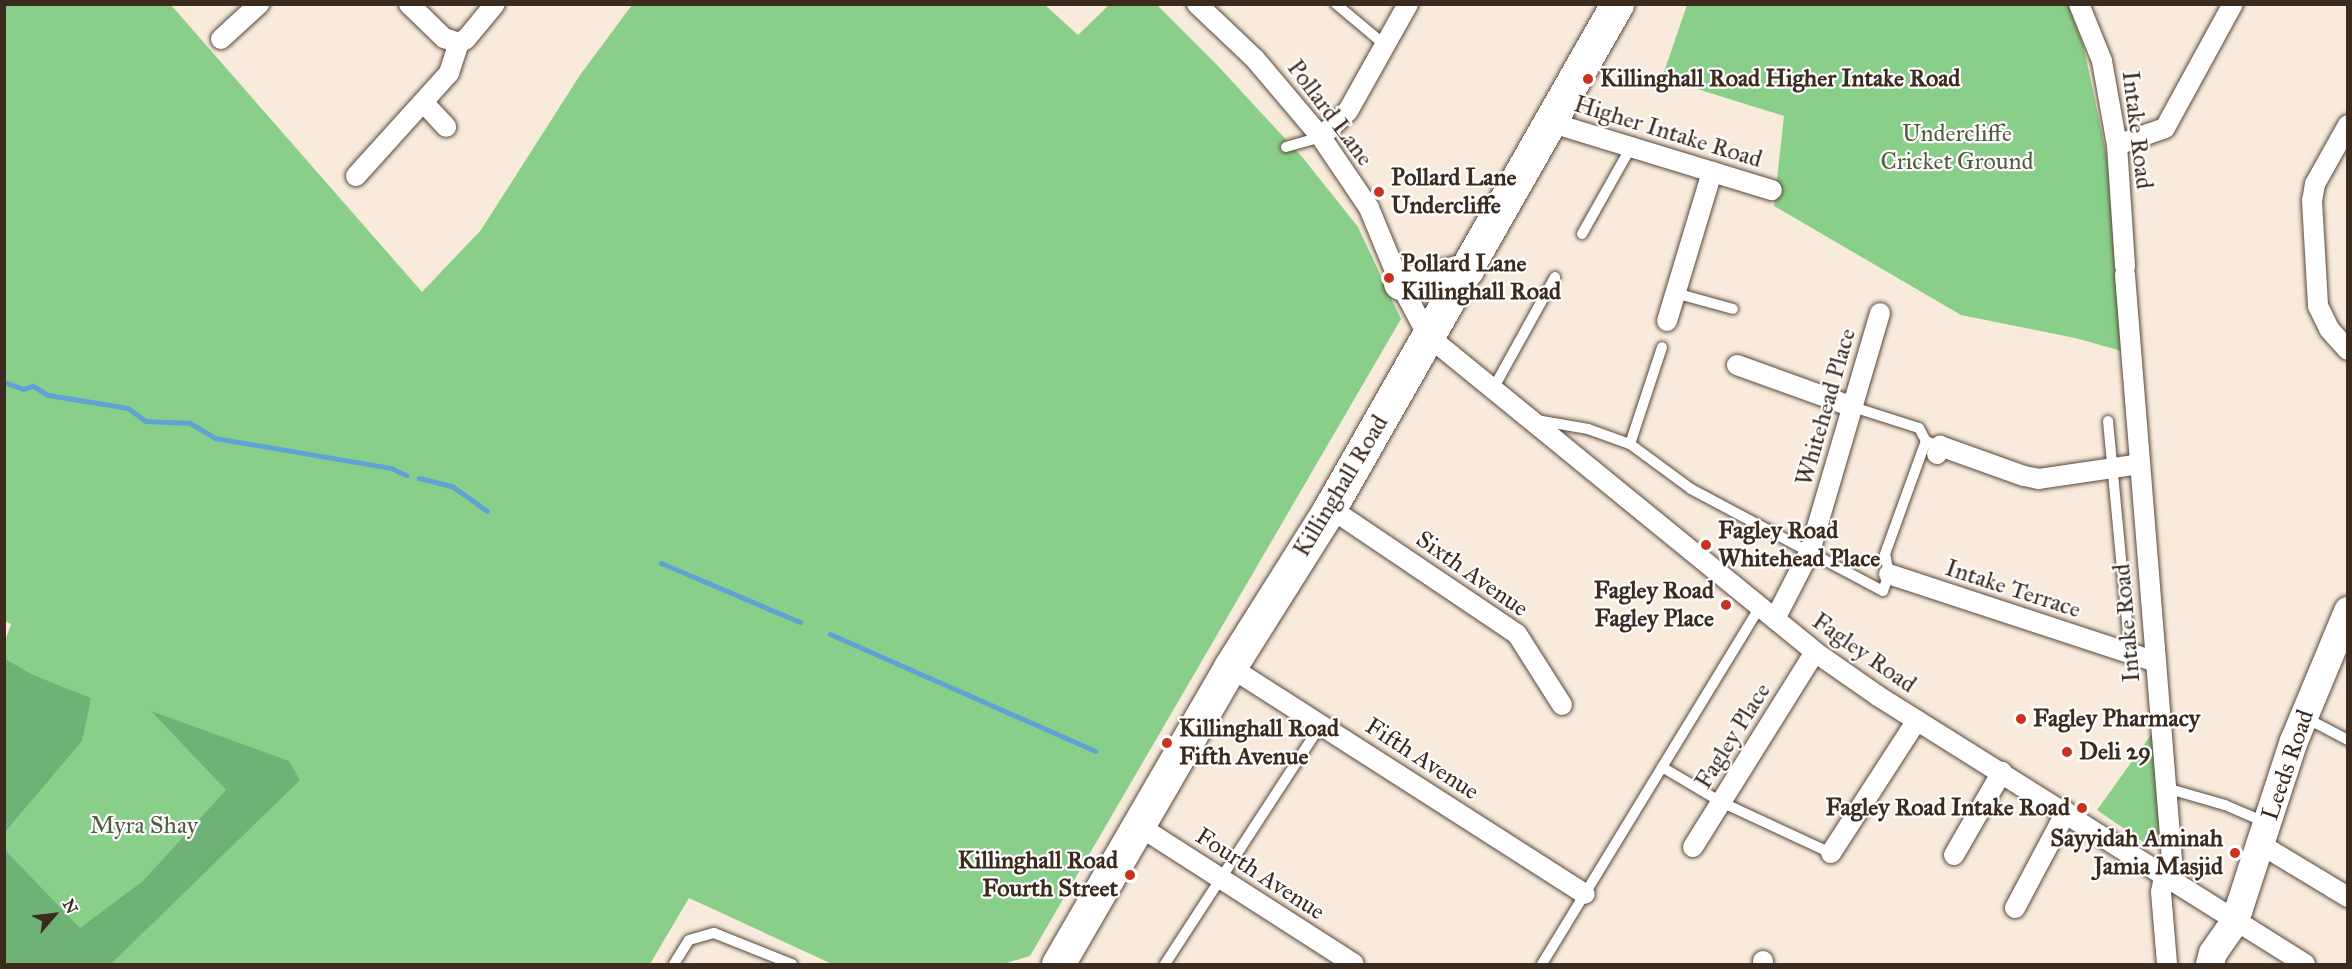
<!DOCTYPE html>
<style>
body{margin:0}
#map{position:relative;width:2352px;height:969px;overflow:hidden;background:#f9ebdb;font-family:"IM FELL Great Primer",serif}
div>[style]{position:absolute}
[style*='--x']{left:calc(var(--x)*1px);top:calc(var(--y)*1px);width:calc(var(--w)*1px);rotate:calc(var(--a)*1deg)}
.green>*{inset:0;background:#8acf89}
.forest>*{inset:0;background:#6fb275}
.stream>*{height:5px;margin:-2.5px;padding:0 2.5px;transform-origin:2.5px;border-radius:2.5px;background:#60a2d4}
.roads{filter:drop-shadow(0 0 2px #58473a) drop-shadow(0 0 2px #58473a)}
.lane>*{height:10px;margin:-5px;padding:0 5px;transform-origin:5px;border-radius:5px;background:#fff}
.street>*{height:20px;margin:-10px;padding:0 10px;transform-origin:10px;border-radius:10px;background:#fff}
.secondary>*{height:28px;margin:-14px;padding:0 14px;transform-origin:14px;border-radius:14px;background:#fff}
.highway>*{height:33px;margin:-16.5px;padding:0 16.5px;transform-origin:16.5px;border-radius:16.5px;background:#fff}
.dots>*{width:16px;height:16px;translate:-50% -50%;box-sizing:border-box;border:3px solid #fff;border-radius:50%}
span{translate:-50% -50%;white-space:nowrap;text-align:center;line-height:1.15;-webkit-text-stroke:4.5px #fff;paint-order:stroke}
.poi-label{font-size:24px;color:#3b2a1e;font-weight:700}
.left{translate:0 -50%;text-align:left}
.right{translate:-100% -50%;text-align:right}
.street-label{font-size:24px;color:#3b2a1e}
.park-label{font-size:24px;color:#535c3e}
.frame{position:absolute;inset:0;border:6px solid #3b2a1e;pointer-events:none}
.north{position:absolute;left:24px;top:885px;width:60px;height:60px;-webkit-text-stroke:4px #fff;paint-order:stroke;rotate:62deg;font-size:16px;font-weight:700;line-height:24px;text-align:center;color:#3b2a1e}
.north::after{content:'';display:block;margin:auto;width:21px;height:27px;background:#3b2a1e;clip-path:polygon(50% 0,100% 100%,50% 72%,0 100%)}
</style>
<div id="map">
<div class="green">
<i style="clip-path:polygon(5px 5px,171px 5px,422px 292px,481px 230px,580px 75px,632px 5px,1045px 5px,1078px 35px,1109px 5px,1157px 5px,1217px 65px,1303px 158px,1358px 227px,1401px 319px,1030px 956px,1003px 964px,832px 964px,689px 898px,650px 964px,5px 964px,4px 644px,11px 624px,5px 621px)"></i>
<i style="clip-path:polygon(1687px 5px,2068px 5px,2083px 44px,2107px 157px,2122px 351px,2075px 338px,1961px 315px,1774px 206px,1784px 116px,1662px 78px)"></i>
<i style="clip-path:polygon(2153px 732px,2160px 837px,2152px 848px,2097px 810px)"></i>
</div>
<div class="forest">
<i style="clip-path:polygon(5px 659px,33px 675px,91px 698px,82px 741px,5px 832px)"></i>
<i style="clip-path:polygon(151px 711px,289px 761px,300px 780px,111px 964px,5px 964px,5px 850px,80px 928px,143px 881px,226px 790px)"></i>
</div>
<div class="stream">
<i style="--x:4;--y:382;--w:20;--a:20"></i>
<i style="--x:23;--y:389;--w:10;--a:-17"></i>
<i style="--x:33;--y:386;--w:17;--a:31"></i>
<i style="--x:48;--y:395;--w:81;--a:9.2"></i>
<i style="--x:128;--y:408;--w:21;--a:37"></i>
<i style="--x:145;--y:421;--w:45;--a:2.5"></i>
<i style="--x:190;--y:423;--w:29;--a:31"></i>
<i style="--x:215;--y:438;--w:179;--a:9.7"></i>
<i style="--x:391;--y:468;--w:17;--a:25"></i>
<i style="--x:419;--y:478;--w:34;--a:14"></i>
<i style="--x:452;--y:486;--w:43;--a:35.5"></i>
<i style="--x:661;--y:563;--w:151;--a:23"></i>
<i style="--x:830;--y:634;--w:290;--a:23.8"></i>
</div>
<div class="roads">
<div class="lane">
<i style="--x:1336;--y:4;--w:64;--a:39.9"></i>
<i style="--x:1286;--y:147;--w:36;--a:-16"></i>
<i style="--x:1582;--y:234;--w:100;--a:-60.6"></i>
<i style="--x:1675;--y:293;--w:60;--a:15.4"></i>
<i style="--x:1493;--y:389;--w:128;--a:-61"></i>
<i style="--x:1853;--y:407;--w:69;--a:17.7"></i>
<i style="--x:1919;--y:428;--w:15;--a:62"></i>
<i style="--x:1926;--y:441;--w:5;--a:22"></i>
<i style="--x:1536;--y:420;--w:53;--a:9.8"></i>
<i style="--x:1588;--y:429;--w:45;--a:19.7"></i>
<i style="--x:1630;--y:444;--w:76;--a:36.4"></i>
<i style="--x:1691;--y:489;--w:217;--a:28"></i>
<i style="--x:1883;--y:591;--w:18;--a:-71"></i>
<i style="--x:1889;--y:574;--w:20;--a:-101"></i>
<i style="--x:1885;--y:554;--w:120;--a:-70.1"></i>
<i style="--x:2108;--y:421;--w:235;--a:84.6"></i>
<i style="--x:1630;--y:444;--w:102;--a:-71.7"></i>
<i style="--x:2304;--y:717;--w:50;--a:27.6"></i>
<i style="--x:1662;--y:767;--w:69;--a:30.7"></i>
<i style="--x:1721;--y:802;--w:121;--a:24.9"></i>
<i style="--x:2166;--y:788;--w:61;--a:16.1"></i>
<i style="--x:2225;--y:805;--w:46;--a:23.2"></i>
<i style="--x:674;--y:964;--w:28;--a:-58"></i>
<i style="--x:689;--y:940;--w:26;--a:-16"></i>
<i style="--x:714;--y:933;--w:84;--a:21.7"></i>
<i style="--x:1165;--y:964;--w:285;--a:-56.9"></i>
<i style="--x:1542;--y:964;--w:418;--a:-58.6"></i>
</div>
<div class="street">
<i style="--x:409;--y:4;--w:49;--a:44.2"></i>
<i style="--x:444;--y:38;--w:16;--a:18"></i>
<i style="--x:459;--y:43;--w:8;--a:-30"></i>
<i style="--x:466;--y:39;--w:45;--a:-50.4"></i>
<i style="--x:1197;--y:4;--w:80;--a:43.5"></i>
<i style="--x:1255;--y:59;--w:102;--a:49.8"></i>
<i style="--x:1321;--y:137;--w:86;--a:55.9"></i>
<i style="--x:1369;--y:208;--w:81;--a:67.5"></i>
<i style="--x:1400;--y:283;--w:60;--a:62.2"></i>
<i style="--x:1428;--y:336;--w:500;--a:39.2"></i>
<i style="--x:1815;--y:652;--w:77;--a:34.9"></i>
<i style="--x:1878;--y:696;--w:504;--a:32.11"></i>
<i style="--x:2079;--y:4;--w:61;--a:68"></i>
<i style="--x:2102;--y:61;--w:85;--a:79.9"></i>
<i style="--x:2117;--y:145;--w:122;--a:86.2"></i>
<i style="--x:221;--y:39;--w:52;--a:-42.6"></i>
<i style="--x:423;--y:102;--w:34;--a:47"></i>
<i style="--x:1549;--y:122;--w:233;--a:17"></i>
<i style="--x:2348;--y:125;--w:68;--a:119.2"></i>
<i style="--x:2315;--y:184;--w:17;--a:100"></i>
<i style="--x:2312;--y:201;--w:105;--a:86.7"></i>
<i style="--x:2318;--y:306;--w:25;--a:64"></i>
<i style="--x:2329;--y:329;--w:28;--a:48"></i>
<i style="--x:1321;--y:137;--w:37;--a:-44"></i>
<i style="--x:1348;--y:111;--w:123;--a:-60.7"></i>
<i style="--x:2117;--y:145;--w:51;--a:-19.5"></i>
<i style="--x:2165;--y:128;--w:141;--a:-61.3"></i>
<i style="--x:356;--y:176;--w:139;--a:-47.9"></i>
<i style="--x:449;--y:73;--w:32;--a:-72"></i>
<i style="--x:2125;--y:275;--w:588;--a:85.41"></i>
<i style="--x:2172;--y:861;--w:18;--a:117"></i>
<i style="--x:2164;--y:877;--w:15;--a:101"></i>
<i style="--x:2161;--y:892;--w:72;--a:85.2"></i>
<i style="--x:1667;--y:321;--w:156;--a:-73.2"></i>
<i style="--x:1737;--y:365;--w:123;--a:19.9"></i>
<i style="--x:1937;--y:454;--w:9;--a:-69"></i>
<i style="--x:1940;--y:446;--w:89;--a:19.7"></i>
<i style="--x:2024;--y:476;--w:15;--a:11"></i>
<i style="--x:2039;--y:479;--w:102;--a:-8.4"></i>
<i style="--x:1330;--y:508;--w:225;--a:34"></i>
<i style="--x:1517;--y:634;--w:84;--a:57.6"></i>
<i style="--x:1889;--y:574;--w:281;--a:18.2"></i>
<i style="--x:1775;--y:619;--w:76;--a:-62.8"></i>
<i style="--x:1810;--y:551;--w:248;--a:-73.6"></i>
<i style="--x:1230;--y:667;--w:421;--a:32.6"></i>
<i style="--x:1139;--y:826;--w:255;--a:32.7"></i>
<i style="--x:2260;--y:844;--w:103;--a:31.1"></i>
<i style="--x:1693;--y:847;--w:230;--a:-58"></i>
<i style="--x:1831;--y:853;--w:158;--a:-57.1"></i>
<i style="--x:1954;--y:855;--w:96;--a:-60"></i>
<i style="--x:2015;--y:908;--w:109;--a:-62"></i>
<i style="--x:1763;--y:961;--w:3;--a:90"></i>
</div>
<div class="secondary">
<i style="--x:2210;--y:964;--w:11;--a:-75"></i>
<i style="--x:2213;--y:953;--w:39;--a:-55"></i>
<i style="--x:2235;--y:921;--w:189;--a:-71.9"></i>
<i style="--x:2294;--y:741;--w:141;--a:-67.4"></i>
</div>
<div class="highway">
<i style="--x:1400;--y:283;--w:27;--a:-6"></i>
<i style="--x:1427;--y:280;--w:42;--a:-15"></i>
<i style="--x:1058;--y:964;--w:343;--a:-59.9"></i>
<i style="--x:1230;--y:667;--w:188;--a:-57.8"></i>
<i style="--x:1330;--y:508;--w:580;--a:-60.34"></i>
</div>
</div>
<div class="dots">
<i style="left:1588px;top:79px;background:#c8321e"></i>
<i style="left:1379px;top:192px;background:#c8321e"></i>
<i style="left:1389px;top:278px;background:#c8321e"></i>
<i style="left:1706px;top:545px;background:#c8321e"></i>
<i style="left:1726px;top:605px;background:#c8321e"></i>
<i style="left:2021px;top:719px;background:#c8321e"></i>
<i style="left:1167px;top:743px;background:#c8321e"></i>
<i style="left:2067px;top:752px;background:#c8321e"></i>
<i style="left:2082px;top:808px;background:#c8321e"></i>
<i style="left:2235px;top:853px;background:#c8321e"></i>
<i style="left:1130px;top:875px;background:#c8321e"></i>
</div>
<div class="poi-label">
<span class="left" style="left:1600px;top:79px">Killinghall Road Higher Intake Road</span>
<span class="left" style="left:1391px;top:192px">Pollard Lane<br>Undercliffe</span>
<span class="left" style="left:1401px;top:278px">Pollard Lane<br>Killinghall Road</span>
<span class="left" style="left:1718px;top:545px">Fagley Road<br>Whitehead Place</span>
<span class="right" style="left:1714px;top:605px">Fagley Road<br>Fagley Place</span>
<span class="left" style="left:2033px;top:719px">Fagley Pharmacy</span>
<span class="left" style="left:1179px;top:743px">Killinghall Road<br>Fifth Avenue</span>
<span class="left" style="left:2079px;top:752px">Deli 29</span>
<span class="right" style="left:2070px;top:808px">Fagley Road Intake Road</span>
<span class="right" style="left:2223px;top:853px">Sayyidah Aminah<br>Jamia Masjid</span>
<span class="right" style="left:1118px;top:875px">Killinghall Road<br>Fourth Street</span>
</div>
<div class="street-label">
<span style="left:1330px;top:113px;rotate:53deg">Pollard Lane</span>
<span style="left:2137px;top:130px;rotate:83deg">Intake Road</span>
<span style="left:1668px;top:132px;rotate:17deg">Higher Intake Road</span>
<span style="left:1826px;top:407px;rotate:-74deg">Whitehead Place</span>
<span style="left:1341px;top:486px;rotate:-59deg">Killinghall Road</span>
<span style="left:1472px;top:574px;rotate:35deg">Sixth Avenue</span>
<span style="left:2013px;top:589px;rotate:18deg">Intake Terrace</span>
<span style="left:2127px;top:623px;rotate:-95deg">Intake Road</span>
<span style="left:1864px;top:653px;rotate:35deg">Fagley Road</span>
<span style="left:1733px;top:736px;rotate:-58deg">Fagley Place</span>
<span style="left:1422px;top:759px;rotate:33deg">Fifth Avenue</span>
<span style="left:2288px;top:765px;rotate:-71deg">Leeds Road</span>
<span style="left:1260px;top:874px;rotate:33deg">Fourth Avenue</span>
</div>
<div class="park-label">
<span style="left:1957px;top:148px">Undercliffe<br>Cricket Ground</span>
<span style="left:144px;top:826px">Myra Shay</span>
</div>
<div class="frame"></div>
<div class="north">N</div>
</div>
